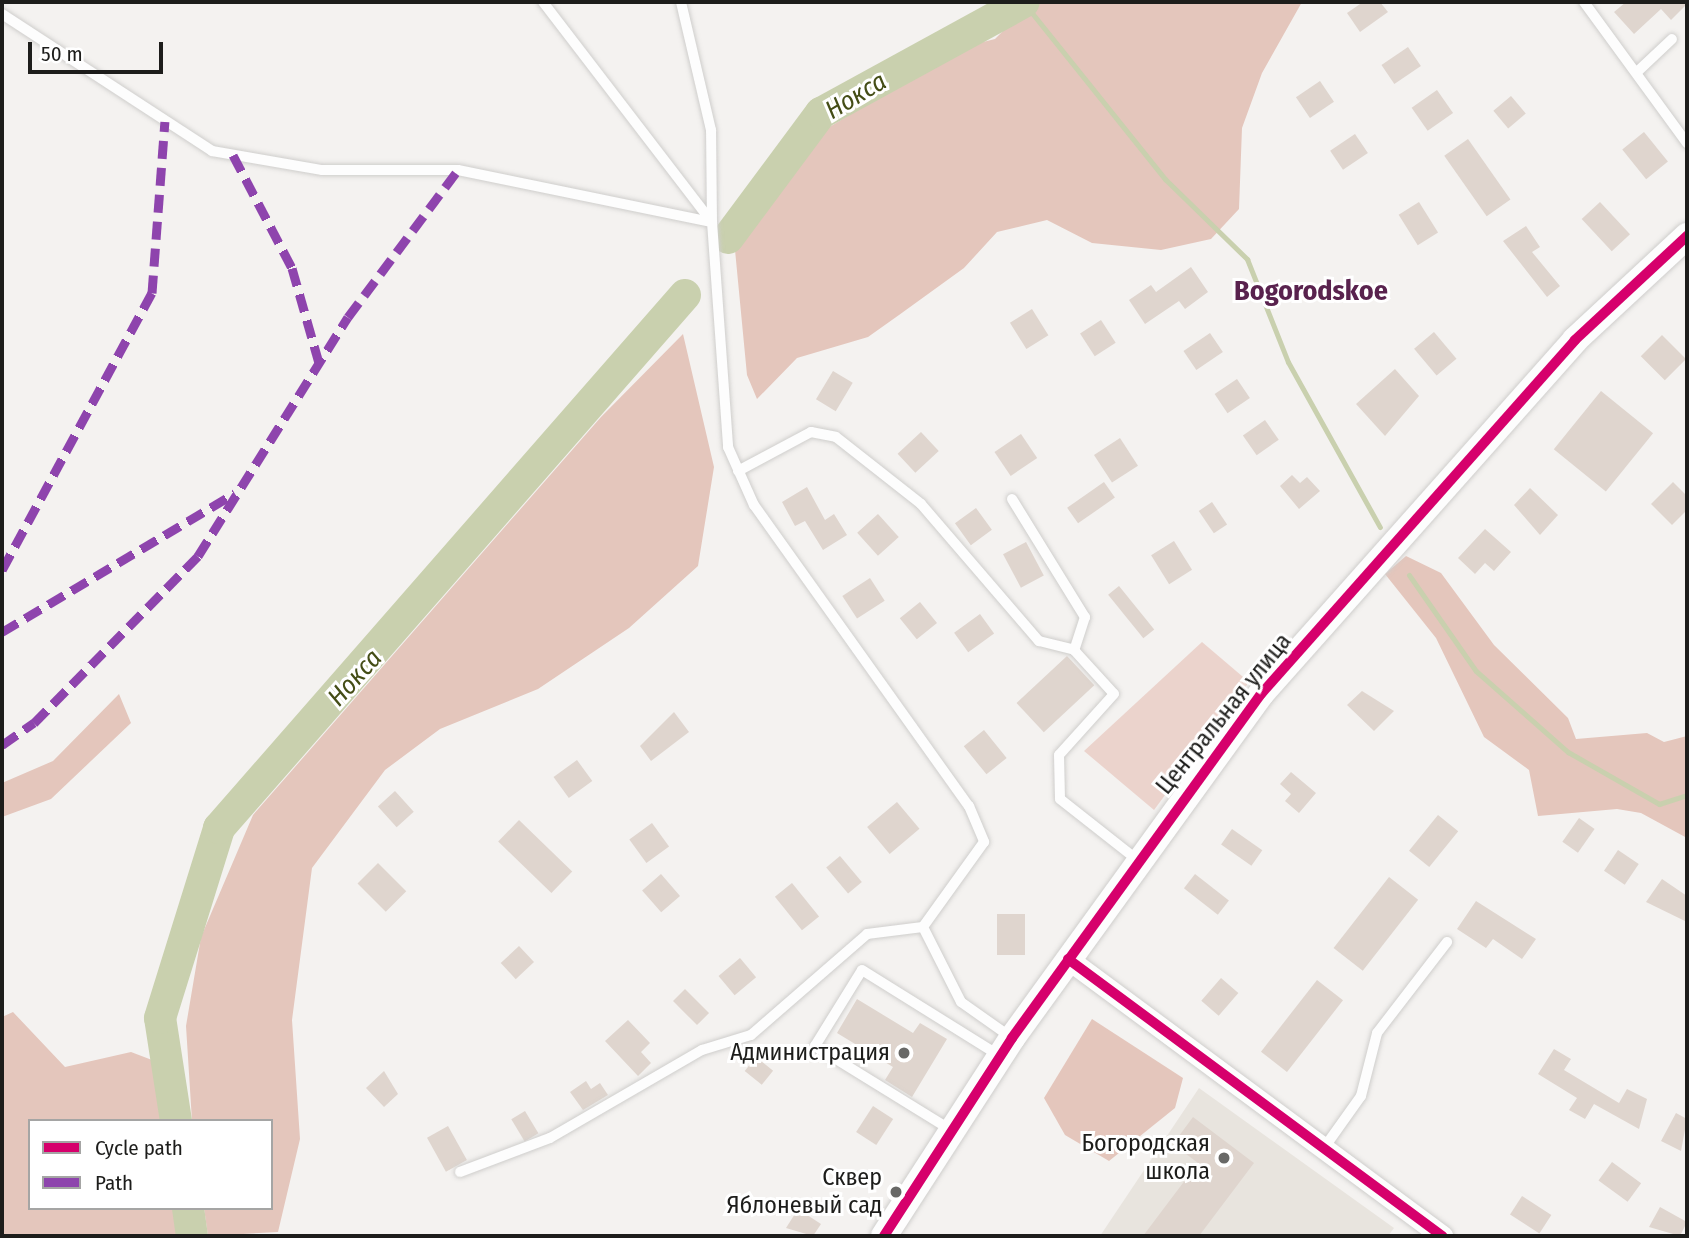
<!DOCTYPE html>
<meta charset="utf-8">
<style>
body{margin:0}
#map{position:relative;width:1689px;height:1238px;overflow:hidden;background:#f4f2f0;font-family:"Fira Sans Condensed",sans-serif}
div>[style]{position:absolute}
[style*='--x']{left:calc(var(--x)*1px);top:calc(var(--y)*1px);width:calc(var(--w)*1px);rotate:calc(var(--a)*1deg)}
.built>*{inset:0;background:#e8e4de}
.green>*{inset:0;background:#ebd3cc}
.forest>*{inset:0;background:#e4c6bc}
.stream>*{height:5px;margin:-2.5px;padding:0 2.5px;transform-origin:2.5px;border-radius:2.5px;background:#c9d0ae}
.river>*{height:32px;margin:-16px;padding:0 16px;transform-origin:16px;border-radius:16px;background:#c9d0ae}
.building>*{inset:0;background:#dfd5ce;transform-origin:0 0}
.roads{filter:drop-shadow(0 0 2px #cfcecc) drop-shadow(0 0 2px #cfcecc)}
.service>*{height:10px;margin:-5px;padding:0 5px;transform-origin:5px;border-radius:5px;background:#fdfdfd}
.minor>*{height:21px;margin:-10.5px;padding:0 10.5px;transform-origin:10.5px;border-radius:10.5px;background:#fdfdfd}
.tertiary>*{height:26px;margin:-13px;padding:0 13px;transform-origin:13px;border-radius:13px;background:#fdfdfd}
.quiet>*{height:9px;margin-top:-4.5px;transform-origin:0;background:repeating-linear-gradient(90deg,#8e44ad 0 18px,transparent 0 27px)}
.cycleway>*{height:10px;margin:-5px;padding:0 5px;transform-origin:5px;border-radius:5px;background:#d6006c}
.dots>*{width:19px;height:19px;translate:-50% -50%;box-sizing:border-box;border:4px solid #fff;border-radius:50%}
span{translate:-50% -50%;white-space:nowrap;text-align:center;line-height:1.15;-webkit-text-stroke:6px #fff;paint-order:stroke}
.street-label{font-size:24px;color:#1d1d1b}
.poi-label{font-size:24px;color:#1d1d1b}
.right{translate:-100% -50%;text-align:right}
.water-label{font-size:26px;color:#444d16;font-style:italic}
.quarter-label{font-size:28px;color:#59224e;font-weight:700}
.frame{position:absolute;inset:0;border:4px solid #1d1d1b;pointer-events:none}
.legend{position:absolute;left:28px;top:1119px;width:245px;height:91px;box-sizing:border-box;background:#fff;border:2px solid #a5a5a4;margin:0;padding:9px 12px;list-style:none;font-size:21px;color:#1d1d1b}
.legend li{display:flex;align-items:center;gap:14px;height:35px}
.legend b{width:35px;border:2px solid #a5a5a4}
.scale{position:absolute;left:28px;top:42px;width:135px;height:32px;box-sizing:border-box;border:4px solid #1d1d1b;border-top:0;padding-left:9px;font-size:21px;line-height:24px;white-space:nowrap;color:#1d1d1b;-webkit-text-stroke:5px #fff;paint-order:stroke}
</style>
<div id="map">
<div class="built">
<i style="clip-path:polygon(1199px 1088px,1394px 1228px,1388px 1236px,1100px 1236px)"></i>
</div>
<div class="green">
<i style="clip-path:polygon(1202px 642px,1249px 682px,1154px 810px,1084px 751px)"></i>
</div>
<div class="forest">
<i style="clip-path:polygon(1032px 2px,1302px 2px,1262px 73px,1242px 128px,1239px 209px,1211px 239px,1161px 250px,1092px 243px,1047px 220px,997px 232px,964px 268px,899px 315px,868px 337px,797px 358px,757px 399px,747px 375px,735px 250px,826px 129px,963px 47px,995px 39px)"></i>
<i style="clip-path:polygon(683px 334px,714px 467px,698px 566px,629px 628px,538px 689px,440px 729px,385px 770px,312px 868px,292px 1020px,300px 1139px,278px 1232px,208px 1236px,204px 1208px,271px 1208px,271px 1121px,192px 1121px,186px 1026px,201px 937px,253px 815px,601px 417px)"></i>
<i style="clip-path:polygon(1406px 556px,1441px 573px,1494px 645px,1568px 718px,1576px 739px,1647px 733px,1664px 742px,1687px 736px,1687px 838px,1641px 813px,1617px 809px,1538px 816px,1529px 770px,1484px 737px,1436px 638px,1385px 574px)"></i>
<i style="clip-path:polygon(119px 694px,131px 723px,51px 799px,2px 817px,2px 783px,53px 761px)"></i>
<i style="clip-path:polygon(13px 1012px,65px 1067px,131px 1052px,152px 1060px,169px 1121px,30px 1121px,30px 1208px,180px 1208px,178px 1236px,2px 1236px,2px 1017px)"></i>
<i style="clip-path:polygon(1092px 1019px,1183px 1078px,1175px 1108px,1109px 1161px,1065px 1135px,1044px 1098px)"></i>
</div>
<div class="stream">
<i style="--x:1024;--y:3;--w:226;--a:51.3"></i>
<i style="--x:1165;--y:179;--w:115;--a:44.3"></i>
<i style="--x:1247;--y:259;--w:111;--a:68.3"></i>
<i style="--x:1288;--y:362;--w:189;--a:60.9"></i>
<i style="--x:1409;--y:575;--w:117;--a:55.1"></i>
<i style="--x:1476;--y:671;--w:123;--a:41.4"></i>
<i style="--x:1568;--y:752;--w:105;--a:29.7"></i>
<i style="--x:1659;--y:804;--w:29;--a:-18"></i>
</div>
<div class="river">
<i style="--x:728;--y:238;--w:156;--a:-53.4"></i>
<i style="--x:821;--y:113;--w:231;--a:-28.7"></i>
<i style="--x:176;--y:1121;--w:104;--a:-98.8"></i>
<i style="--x:160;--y:1018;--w:199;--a:-72.7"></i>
<i style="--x:219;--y:828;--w:708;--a:-48.84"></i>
<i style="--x:188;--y:1208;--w:28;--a:82"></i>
</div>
<div class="building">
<i style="clip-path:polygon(1363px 2px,1380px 2px,1388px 12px,1360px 32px,1347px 13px)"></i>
<i style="clip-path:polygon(1626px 2px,1687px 2px,1687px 4px,1671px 20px,1661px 9px,1634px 34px,1614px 12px)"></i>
<i style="left:1408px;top:47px;width:23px;height:32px;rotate:56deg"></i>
<i style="left:1320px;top:81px;width:25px;height:29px;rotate:56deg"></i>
<i style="left:1437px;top:90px;width:28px;height:31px;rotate:55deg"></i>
<i style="left:1511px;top:96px;width:23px;height:23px;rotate:50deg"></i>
<i style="left:1644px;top:132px;width:38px;height:28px;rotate:51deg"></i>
<i style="left:1355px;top:134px;width:23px;height:30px;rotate:56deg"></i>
<i style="left:1468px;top:139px;width:74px;height:29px;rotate:55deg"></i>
<i style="left:1419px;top:202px;width:36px;height:24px;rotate:58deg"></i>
<i style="left:1600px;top:202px;width:44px;height:25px;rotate:47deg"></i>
<i style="clip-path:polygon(1526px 226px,1540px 247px,1532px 252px,1560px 286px,1547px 297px,1503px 241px)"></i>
<i style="clip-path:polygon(1191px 267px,1208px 292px,1185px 309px,1179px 301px,1145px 324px,1129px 300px,1151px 285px,1156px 292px)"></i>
<i style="left:1032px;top:309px;width:31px;height:26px;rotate:58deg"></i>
<i style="left:1101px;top:320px;width:27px;height:25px;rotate:57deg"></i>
<i style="left:1434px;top:332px;width:35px;height:26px;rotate:50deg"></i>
<i style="left:1210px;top:333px;width:23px;height:32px;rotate:56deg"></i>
<i style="left:1662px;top:335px;width:34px;height:30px;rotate:45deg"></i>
<i style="clip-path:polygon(1395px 369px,1419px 396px,1385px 436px,1356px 404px)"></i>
<i style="left:833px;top:371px;width:23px;height:33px;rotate:31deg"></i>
<i style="left:1237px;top:379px;width:23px;height:27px;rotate:56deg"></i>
<i style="left:1601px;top:391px;width:67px;height:75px;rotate:39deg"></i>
<i style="left:1265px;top:420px;width:24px;height:27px;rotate:55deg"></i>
<i style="left:921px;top:432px;width:26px;height:32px;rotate:47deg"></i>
<i style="left:1021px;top:434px;width:29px;height:32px;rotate:56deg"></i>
<i style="left:1120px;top:438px;width:33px;height:31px;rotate:57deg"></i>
<i style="clip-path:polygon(1292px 475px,1300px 483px,1307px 477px,1320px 491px,1299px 509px,1280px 486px)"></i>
<i style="left:1104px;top:482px;width:19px;height:45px;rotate:55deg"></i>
<i style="clip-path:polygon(1673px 482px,1687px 496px,1687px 510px,1672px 525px,1651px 504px)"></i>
<i style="clip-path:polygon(807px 487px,825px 520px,834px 514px,847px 535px,823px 550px,805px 521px,795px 526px,782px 502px)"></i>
<i style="clip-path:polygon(1530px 488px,1558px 515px,1540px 535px,1514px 505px)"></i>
<i style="left:1212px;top:502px;width:27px;height:16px;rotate:56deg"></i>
<i style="left:976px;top:508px;width:27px;height:26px;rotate:54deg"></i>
<i style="left:878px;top:514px;width:31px;height:28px;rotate:48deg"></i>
<i style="clip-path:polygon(1485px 529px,1511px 552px,1494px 571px,1485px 563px,1475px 574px,1458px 558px)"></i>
<i style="left:1174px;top:541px;width:34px;height:27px;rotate:58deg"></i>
<i style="left:1026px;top:542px;width:38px;height:26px;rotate:62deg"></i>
<i style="left:870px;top:578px;width:27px;height:33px;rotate:57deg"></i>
<i style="left:1119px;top:586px;width:56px;height:14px;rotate:51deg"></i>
<i style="left:920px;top:602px;width:27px;height:26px;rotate:51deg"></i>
<i style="left:980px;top:614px;width:24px;height:32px;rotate:54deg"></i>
<i style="left:1067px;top:656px;width:40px;height:69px;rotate:47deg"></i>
<i style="clip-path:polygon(1362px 691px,1394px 711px,1374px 731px,1347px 705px)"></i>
<i style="clip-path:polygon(674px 712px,689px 732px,651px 761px,640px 746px)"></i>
<i style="left:984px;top:730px;width:36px;height:26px;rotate:51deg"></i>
<i style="left:577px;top:760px;width:26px;height:29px;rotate:54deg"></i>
<i style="clip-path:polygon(1291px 772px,1316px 793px,1299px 813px,1285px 801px,1291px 794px,1280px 784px)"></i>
<i style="left:395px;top:791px;width:28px;height:23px;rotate:48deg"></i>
<i style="left:897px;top:802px;width:35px;height:39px;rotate:50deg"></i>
<i style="left:1438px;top:815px;width:26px;height:46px;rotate:39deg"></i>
<i style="left:1579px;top:818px;width:19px;height:29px;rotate:35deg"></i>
<i style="left:519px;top:820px;width:74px;height:30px;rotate:44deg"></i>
<i style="left:652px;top:823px;width:29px;height:28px;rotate:54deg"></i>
<i style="left:1232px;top:829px;width:37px;height:19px;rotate:35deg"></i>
<i style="left:1618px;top:850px;width:25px;height:25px;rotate:34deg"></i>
<i style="left:840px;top:856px;width:34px;height:18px;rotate:50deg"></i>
<i style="left:378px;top:863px;width:40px;height:29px;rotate:45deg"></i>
<i style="left:661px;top:874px;width:29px;height:25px;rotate:49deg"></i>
<i style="left:1195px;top:874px;width:43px;height:18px;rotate:38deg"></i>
<i style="left:1389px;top:877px;width:37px;height:90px;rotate:38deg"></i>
<i style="clip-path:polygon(1662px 879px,1687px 896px,1687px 922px,1646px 902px)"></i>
<i style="left:792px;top:883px;width:43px;height:22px;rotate:51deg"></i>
<i style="clip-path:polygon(1476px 901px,1536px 939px,1522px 959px,1493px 939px,1486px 948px,1457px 929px)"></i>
<i style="left:997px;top:914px;width:28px;height:41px"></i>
<i style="left:519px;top:946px;width:22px;height:25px;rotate:47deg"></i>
<i style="left:740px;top:958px;width:25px;height:28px;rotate:50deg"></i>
<i style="left:1221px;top:978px;width:23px;height:30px;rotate:41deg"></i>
<i style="left:1317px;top:980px;width:33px;height:91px;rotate:38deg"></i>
<i style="left:685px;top:989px;width:34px;height:17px;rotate:45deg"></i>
<i style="clip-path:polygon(857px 999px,913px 1033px,920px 1023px,947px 1039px,912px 1097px,885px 1080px,893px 1067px,837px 1033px)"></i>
<i style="clip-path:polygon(628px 1020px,650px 1043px,641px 1052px,651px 1063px,638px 1076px,605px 1041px)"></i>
<i style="clip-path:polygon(1554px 1049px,1571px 1059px,1564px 1070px,1619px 1103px,1627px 1089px,1647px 1099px,1639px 1129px,1594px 1104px,1585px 1119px,1569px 1110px,1577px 1098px,1538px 1074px)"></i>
<i style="left:756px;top:1057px;width:22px;height:18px;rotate:39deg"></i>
<i style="clip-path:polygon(384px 1071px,398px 1094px,384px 1107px,366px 1088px)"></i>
<i style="clip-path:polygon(586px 1081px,591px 1089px,600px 1083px,608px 1095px,583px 1110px,570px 1092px)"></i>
<i style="left:873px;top:1106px;width:24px;height:31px;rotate:33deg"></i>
<i style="left:525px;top:1111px;width:26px;height:16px;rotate:59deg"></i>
<i style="clip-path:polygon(1676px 1113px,1687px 1119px,1681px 1151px,1661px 1141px)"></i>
<i style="clip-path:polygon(1193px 1117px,1254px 1163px,1199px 1236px,1143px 1236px,1198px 1163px,1173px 1144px)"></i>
<i style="left:448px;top:1126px;width:39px;height:24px;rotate:61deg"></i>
<i style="left:1612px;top:1162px;width:36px;height:23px;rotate:36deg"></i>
<i style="left:1522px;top:1196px;width:35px;height:22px;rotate:33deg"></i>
<i style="clip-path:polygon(1660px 1207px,1687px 1222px,1680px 1236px,1649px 1227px)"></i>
<i style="clip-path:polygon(798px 1209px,821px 1224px,813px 1236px,786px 1228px)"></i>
</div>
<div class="roads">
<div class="service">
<i style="--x:543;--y:2;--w:277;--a:52.5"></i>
<i style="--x:712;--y:222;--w:226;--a:85.9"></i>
<i style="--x:728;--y:447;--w:64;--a:65.9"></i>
<i style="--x:754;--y:505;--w:370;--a:54.5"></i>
<i style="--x:969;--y:806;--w:39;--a:67"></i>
<i style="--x:984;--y:842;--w:105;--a:125.7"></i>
<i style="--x:923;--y:927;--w:84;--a:63.1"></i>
<i style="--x:961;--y:1002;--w:62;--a:35.2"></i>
<i style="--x:1584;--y:2;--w:175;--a:53.9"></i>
<i style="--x:2;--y:14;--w:251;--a:33.1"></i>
<i style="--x:212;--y:151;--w:112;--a:9.8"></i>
<i style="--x:322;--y:170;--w:136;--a:0"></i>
<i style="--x:458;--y:170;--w:259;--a:11.6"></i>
<i style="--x:712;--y:222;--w:92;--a:-90.6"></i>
<i style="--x:711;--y:130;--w:131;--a:-103.2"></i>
<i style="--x:1637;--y:72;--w:48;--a:-43.3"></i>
<i style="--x:738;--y:471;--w:83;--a:-28.1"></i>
<i style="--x:811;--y:432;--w:25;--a:11"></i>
<i style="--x:836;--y:437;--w:108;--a:38.2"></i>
<i style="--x:921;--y:504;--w:181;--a:49.3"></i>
<i style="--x:1039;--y:641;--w:36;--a:14"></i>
<i style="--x:1074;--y:650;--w:59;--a:47.7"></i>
<i style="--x:1114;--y:694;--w:82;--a:132"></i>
<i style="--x:1059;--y:755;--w:44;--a:88.7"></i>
<i style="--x:1060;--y:799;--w:102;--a:38.2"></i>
<i style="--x:1012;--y:499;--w:139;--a:58.3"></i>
<i style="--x:1085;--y:617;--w:35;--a:108"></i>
<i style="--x:951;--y:1130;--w:160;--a:-148.3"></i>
<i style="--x:815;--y:1046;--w:89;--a:-58.3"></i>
<i style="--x:862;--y:970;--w:163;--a:31.9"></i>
<i style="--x:1324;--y:1148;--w:64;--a:-54.6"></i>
<i style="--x:1361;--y:1096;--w:65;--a:-75.7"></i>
<i style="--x:1377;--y:1033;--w:115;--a:-52.4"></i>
<i style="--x:460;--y:1172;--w:96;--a:-20.7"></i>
<i style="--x:550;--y:1138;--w:176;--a:-30.1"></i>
<i style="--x:702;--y:1050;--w:51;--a:-17"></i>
<i style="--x:751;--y:1035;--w:154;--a:-41"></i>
<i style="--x:867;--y:934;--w:56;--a:-7.1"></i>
</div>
<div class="minor">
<i style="--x:1068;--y:959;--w:466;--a:36.5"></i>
</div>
<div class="tertiary">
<i style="--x:884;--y:1236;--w:236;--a:-57.1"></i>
<i style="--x:1012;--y:1038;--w:425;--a:-54.1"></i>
<i style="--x:1261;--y:694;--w:473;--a:-48.4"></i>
<i style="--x:1575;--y:340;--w:153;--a:-42.9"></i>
</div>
</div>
<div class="quiet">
<i style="--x:233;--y:155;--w:127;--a:62.4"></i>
<i style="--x:292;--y:268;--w:99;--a:74.1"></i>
<i style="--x:2;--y:570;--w:315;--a:-61.6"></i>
<i style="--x:152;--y:293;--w:172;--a:-85.7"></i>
<i style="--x:2;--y:632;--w:271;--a:-30.8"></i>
<i style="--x:2;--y:745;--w:39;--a:-35"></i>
<i style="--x:34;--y:723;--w:234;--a:-45.5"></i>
<i style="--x:198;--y:556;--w:282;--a:-57.9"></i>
<i style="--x:348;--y:317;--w:184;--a:-53.2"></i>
</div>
<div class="cycleway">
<i style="--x:1068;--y:959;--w:466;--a:36.5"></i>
<i style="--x:884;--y:1236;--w:236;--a:-57.1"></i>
<i style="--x:1012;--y:1038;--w:425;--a:-54.1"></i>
<i style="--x:1261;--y:694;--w:473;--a:-48.4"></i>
<i style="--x:1575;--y:340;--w:153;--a:-42.9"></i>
</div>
<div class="dots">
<i style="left:904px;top:1053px;background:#686866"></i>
<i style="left:1224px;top:1158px;background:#686866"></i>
<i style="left:896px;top:1192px;background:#686866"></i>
</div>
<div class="street-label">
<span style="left:1224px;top:714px;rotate:-51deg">Центральная улица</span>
</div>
<div class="poi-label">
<span class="right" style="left:890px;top:1053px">Администрация</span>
<span class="right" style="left:1210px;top:1158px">Богородская<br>школа</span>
<span class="right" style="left:882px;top:1192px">Сквер<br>Яблоневый сад</span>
</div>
<div class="water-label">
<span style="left:856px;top:96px;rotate:-31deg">Нокса</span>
<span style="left:355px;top:678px;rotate:-48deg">Нокса</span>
</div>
<div class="quarter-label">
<span style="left:1311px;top:291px">Bogorodskoe</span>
</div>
<div class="frame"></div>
<ul class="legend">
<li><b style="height:9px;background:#d6006c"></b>Cycle path</li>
<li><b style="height:9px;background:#8e44ad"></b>Path</li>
</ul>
<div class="scale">50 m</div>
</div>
